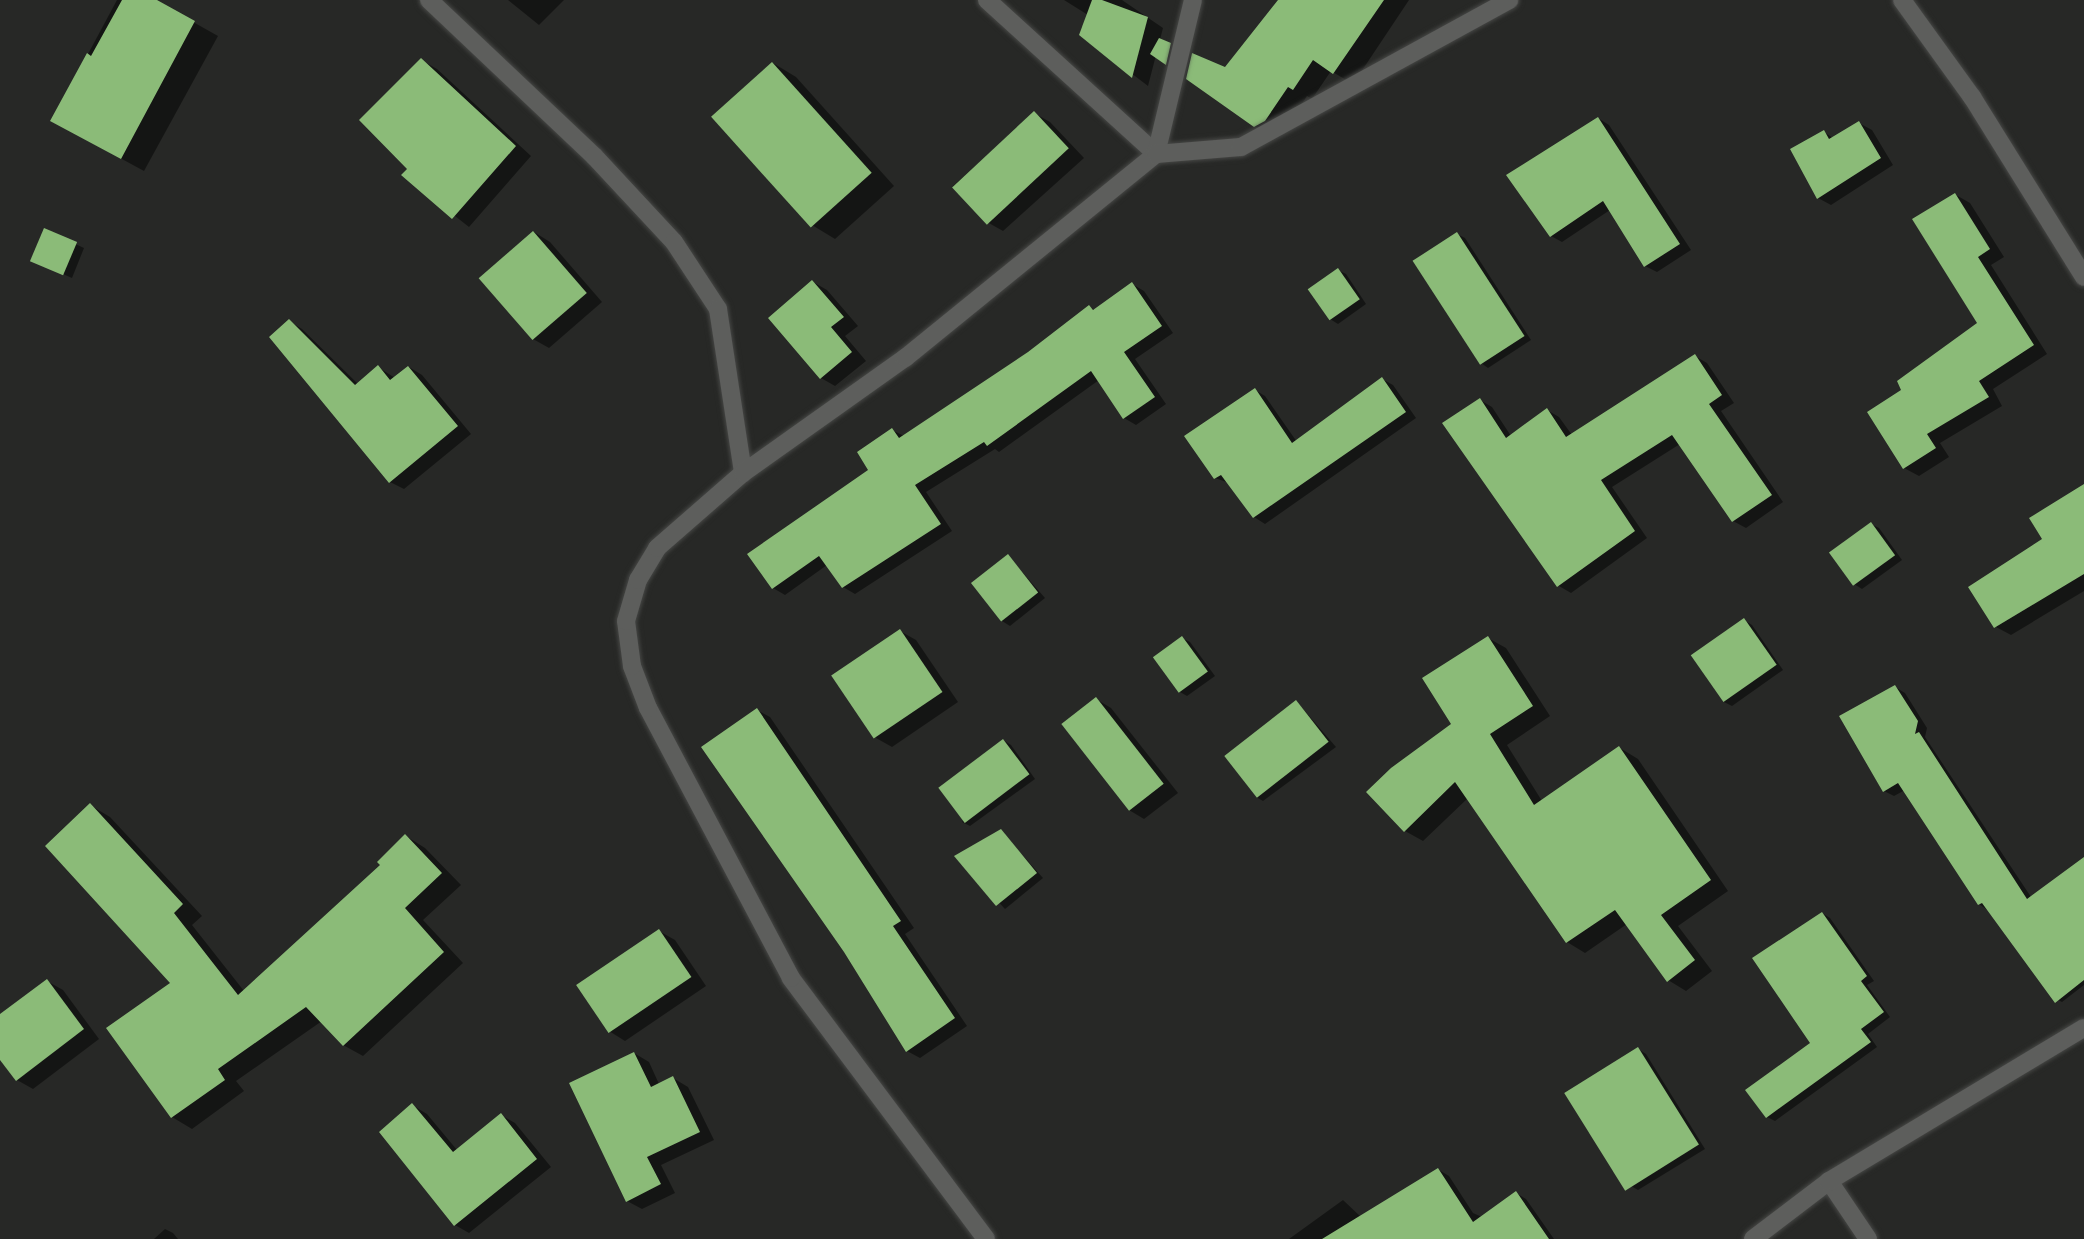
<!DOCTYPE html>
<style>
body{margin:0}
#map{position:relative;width:2084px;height:1239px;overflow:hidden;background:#272826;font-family:Roboto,sans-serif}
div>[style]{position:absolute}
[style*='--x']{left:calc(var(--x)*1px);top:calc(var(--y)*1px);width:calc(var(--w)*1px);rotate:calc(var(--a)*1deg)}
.shadow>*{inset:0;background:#0007}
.building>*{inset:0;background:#8bbb78;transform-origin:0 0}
.roads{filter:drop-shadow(0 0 2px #464745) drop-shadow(0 0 2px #464745)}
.minor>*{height:18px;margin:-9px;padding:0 9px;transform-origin:9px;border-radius:9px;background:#5d5e5c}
span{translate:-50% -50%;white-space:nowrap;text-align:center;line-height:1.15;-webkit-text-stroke:6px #101110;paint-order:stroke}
</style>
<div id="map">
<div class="shadow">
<i style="clip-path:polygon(117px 0,154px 0,218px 36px,144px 171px,52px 121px)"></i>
<i style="clip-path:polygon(508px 0,564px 0,539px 25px)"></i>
<i style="clip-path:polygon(1064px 0,1122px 0,1163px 28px,1148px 86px,1080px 34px,1088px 15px)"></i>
<i style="clip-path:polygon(1280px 0,1409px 0,1353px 84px,1331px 71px,1312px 99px,1307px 96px,1284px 131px,1274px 137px,1255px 126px,1226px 69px)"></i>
<i style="clip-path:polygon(421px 60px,437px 69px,531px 156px,469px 227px,403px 175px,409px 169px)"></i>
<i style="clip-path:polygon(773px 63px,796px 77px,894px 186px,835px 239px,812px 225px,713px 117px)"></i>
<i style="clip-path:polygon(1034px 113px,1050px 122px,1084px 158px,1003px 231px,987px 222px,953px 186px)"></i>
<i style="clip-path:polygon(1598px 118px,1609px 125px,1691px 250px,1657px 272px,1645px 266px,1610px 210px,1562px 242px,1551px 236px)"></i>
<i style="clip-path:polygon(1859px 123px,1872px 130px,1893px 165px,1831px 205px,1818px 198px,1824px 132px,1833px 138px)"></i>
<i style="clip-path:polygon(1956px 195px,1970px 203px,2004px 257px,1991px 265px,2047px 354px,1993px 389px,2002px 406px,1940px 443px,1949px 457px,1919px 476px,1904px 468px,1904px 390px,1979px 323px)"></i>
<i style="clip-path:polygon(45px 230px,84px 248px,72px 278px,40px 264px)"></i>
<i style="clip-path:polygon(534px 232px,550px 242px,602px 302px,549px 348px,533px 339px)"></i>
<i style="clip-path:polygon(1457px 234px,1465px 238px,1531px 340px,1488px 368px,1481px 363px)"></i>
<i style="clip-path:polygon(1338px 270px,1346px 274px,1366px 304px,1338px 324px,1330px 319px)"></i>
<i style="clip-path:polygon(813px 282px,827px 290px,858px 326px,845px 336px,866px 361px,835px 386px,821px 378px)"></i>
<i style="clip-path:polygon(1132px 284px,1144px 291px,1173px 333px,1135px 359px,1166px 404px,1136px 425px,1124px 418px,1099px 380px,999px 452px,995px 449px,926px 492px,952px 531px,855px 594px,843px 587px,827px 565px,785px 595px,773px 588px,870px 470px,892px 430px,904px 436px,1028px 353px,1089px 307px,1095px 310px)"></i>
<i style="clip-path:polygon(289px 321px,302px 329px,358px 384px,378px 367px,395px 378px,409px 367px,422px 375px,471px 434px,404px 489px,390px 482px)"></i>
<i style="clip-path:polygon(1695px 356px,1707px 363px,1734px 403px,1721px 411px,1783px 502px,1746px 528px,1733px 521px,1680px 444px,1612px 487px,1647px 538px,1571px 593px,1559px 586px,1444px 424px,1480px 400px,1492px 407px,1511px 436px,1547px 410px,1559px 417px,1572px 435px)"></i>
<i style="clip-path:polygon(1382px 379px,1393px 385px,1416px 418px,1265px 524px,1254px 517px,1229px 483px,1215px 478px,1255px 390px,1265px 396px,1297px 442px)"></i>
<i style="clip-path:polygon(2084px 486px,2084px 591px,2011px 635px,1996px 627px,2044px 540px)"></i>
<i style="clip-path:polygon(1871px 524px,1879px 528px,1902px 560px,1862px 589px,1854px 584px,1831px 552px)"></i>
<i style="clip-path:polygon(1008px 556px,1045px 598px,1010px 626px,1002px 621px)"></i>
<i style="clip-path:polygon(1744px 620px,1752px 625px,1783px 670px,1732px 706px,1724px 702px)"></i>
<i style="clip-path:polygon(900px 631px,916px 640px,958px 702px,892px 747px,876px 738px)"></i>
<i style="clip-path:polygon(1182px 638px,1190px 642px,1215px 676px,1187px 696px,1180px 692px)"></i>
<i style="clip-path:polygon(1488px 638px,1506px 648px,1550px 716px,1507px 745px,1542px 801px,1620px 748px,1638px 759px,1728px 891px,1678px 926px,1712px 971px,1686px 991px,1668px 980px,1627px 924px,1585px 953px,1567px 942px,1468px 798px,1423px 841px,1405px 831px)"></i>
<i style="clip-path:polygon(1895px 687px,1905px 693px,1927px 728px,1925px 737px,2031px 897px,2084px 859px,2084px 985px,2062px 1002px,2052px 997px,1989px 911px,1979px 904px,1905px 790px,1894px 796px,1884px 791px)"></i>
<i style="clip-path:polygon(1096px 699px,1111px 708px,1178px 793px,1144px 819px,1129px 810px)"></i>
<i style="clip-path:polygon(1297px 702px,1336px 747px,1263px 801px,1256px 797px)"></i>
<i style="clip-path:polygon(757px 710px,770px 717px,914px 928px,905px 934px,967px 1026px,920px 1058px,907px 1051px)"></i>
<i style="clip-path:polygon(1003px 740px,1011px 745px,1035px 779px,970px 826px,962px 822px)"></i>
<i style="clip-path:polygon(90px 805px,110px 817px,202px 916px,192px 925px,244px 991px,382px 865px,406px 836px,425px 848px,461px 885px,423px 920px,463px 963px,363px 1056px,343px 1045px,322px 1021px,236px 1081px,244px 1091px,192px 1129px,172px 1117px,173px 983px)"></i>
<i style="clip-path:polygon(1001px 831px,1043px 878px,1005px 909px,956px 856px)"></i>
<i style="clip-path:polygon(1822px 913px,1830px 918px,1874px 981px,1867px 985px,1890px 1017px,1868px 1034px,1877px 1047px,1775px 1121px,1767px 1117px,1812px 1043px)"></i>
<i style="clip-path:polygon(659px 931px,675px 940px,706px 986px,625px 1041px,609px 1031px)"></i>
<i style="clip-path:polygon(47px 981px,63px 990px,99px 1039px,33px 1089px,17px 1080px,0 1057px,0 1016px)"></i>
<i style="clip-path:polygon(1638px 1049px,1646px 1054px,1705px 1149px,1638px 1190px,1631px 1186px)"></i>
<i style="clip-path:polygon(634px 1053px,649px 1062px,659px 1084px,673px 1078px,688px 1087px,714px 1140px,661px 1165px,675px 1193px,642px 1209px,627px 1201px)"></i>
<i style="clip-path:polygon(412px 1105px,427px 1114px,457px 1150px,501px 1115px,515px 1123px,551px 1167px,469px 1233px,455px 1225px)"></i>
<i style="clip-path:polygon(1439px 1170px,1449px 1176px,1473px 1213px,1482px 1217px,1516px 1193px,1526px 1199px,1554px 1239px,1289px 1239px,1343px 1200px,1361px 1217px)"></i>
<i style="clip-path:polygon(165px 1229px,173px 1233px,178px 1239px,154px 1239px)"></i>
</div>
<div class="building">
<i style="clip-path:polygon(122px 0,157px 0,195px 21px,121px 159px,50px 121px,87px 53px,91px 56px)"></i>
<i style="clip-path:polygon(1092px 0,1102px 0,1148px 17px,1132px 78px,1079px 35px)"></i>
<i style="clip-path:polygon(1278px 0,1384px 0,1333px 74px,1313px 60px,1293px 90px,1288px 87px,1265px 121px,1254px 127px,1186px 79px,1192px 53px,1225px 67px)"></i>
<i style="clip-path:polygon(1159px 38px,1171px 43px,1166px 65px,1150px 54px)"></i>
<i style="clip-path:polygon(421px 58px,516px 146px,452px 219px,401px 175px,407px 169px,359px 120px)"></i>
<i style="left:772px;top:62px;width:149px;height:82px;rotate:48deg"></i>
<i style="left:1034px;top:111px;width:51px;height:112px;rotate:47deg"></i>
<i style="clip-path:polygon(1598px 117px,1680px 244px,1644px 267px,1603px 201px,1550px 237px,1506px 175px)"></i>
<i style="clip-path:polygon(1859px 121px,1881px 158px,1817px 199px,1790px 149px,1824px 130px,1829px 139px)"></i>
<i style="clip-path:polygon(1955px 193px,1990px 249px,1978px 257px,2034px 345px,1979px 381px,1989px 397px,1927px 434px,1936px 448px,1903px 469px,1867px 412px,1901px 390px,1897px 381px,1977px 323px,1912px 219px)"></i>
<i style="left:44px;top:228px;width:36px;height:36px;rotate:23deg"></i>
<i style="left:533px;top:231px;width:82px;height:72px;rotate:49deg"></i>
<i style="left:1457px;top:232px;width:124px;height:53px;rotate:57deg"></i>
<i style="left:1338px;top:268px;width:38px;height:37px;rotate:55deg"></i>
<i style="clip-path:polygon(812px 280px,844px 317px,831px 327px,852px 352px,820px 379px,768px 318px)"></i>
<i style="clip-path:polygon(1132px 282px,1162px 326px,1124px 352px,1155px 397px,1123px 419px,1091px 371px,987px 446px,984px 442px,915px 485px,941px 524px,842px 588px,819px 556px,772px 589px,747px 554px,868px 470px,857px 452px,892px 428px,899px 438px,1028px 352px,1089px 305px,1093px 310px)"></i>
<i style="clip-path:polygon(289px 319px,355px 385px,378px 365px,390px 380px,408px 366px,458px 426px,389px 483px,269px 337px)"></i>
<i style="clip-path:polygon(1695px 354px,1722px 395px,1709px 404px,1772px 495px,1732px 522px,1672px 435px,1601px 480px,1635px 531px,1557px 587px,1442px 423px,1480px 398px,1506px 438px,1547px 408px,1566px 437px)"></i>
<i style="clip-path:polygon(1382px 377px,1406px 412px,1253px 518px,1221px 475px,1214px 479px,1184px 436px,1255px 388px,1292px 443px)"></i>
<i style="clip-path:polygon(2084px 484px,2084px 574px,1994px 628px,1968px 587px,2042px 539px,2029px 518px)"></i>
<i style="left:1871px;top:522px;width:41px;height:52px;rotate:54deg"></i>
<i style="left:1008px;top:554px;width:49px;height:47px;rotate:52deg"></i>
<i style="left:1744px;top:618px;width:57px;height:65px;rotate:55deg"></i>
<i style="left:900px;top:629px;width:76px;height:83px;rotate:56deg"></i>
<i style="left:1182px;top:636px;width:44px;height:36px;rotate:54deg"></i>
<i style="clip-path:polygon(1488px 636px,1533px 706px,1490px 734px,1534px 805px,1619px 746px,1711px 880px,1661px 915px,1695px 960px,1667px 982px,1615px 910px,1566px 943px,1455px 782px,1404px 832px,1366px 792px,1391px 768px,1451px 724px,1422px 678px)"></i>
<i style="clip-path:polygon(1895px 685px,1918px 721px,1915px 734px,1919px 732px,2027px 899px,2084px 857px,2084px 980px,2055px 1003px,1982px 903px,1978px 905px,1898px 783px,1883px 792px,1839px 716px)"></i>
<i style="left:1096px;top:697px;width:110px;height:44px;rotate:52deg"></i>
<i style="left:1296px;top:700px;width:53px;height:91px;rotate:52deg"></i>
<i style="clip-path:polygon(757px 708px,901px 921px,893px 926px,955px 1018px,906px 1052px,844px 952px,701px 747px)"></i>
<i style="left:1003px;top:739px;width:44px;height:81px;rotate:53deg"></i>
<i style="clip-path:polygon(90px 803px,183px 904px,174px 913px,238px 995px,380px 865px,377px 862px,405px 834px,442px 873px,405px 908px,444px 952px,343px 1046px,306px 1007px,218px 1069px,225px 1080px,171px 1118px,106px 1028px,170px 983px,45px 846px)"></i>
<i style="clip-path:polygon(1001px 829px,1037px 873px,996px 906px,954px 856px)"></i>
<i style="clip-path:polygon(1822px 912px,1867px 976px,1861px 981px,1884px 1012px,1861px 1029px,1871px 1042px,1766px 1118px,1745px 1090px,1810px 1043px,1752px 958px)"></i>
<i style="left:659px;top:929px;width:58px;height:100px;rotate:56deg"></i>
<i style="clip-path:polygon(47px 979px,84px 1029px,16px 1081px,0 1060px,0 1014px)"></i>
<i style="left:1638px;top:1047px;width:115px;height:87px;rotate:58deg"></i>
<i style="clip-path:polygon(634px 1052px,651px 1087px,673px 1076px,700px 1132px,647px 1157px,661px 1184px,626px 1202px,569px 1083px)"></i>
<i style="clip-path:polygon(412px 1103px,453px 1152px,501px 1113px,537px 1159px,454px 1226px,379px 1132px)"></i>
<i style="clip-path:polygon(1438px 1168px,1473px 1222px,1516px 1191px,1549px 1239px,1322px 1239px)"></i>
</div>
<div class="roads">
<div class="minor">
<i style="--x:429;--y:0;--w:227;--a:43.4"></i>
<i style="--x:594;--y:156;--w:117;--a:47.1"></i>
<i style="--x:674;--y:242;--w:80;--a:56.7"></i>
<i style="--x:718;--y:309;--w:166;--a:81.3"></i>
<i style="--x:987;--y:0;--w:229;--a:42.3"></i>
<i style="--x:1902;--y:0;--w:120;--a:54.2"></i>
<i style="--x:1972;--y:97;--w:212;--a:58.1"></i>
<i style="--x:1156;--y:154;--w:158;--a:-76.5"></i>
<i style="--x:1829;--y:1181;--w:70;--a:56.1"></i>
<i style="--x:986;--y:1239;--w:326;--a:-126.8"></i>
<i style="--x:791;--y:978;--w:306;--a:-117.9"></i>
<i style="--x:648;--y:708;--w:45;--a:-110.9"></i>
<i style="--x:632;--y:666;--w:45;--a:-97.6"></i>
<i style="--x:626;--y:621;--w:43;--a:-73.7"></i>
<i style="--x:638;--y:580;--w:37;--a:-59"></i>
<i style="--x:657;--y:548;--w:114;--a:-41.1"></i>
<i style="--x:743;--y:473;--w:199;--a:-35.4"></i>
<i style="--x:905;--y:358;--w:323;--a:-39.1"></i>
<i style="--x:1156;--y:154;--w:85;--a:-4.7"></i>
<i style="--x:1241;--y:147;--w:306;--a:-28.7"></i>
<i style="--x:1753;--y:1239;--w:96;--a:-37.3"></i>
<i style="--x:1829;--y:1181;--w:297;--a:-31"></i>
</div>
</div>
</div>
